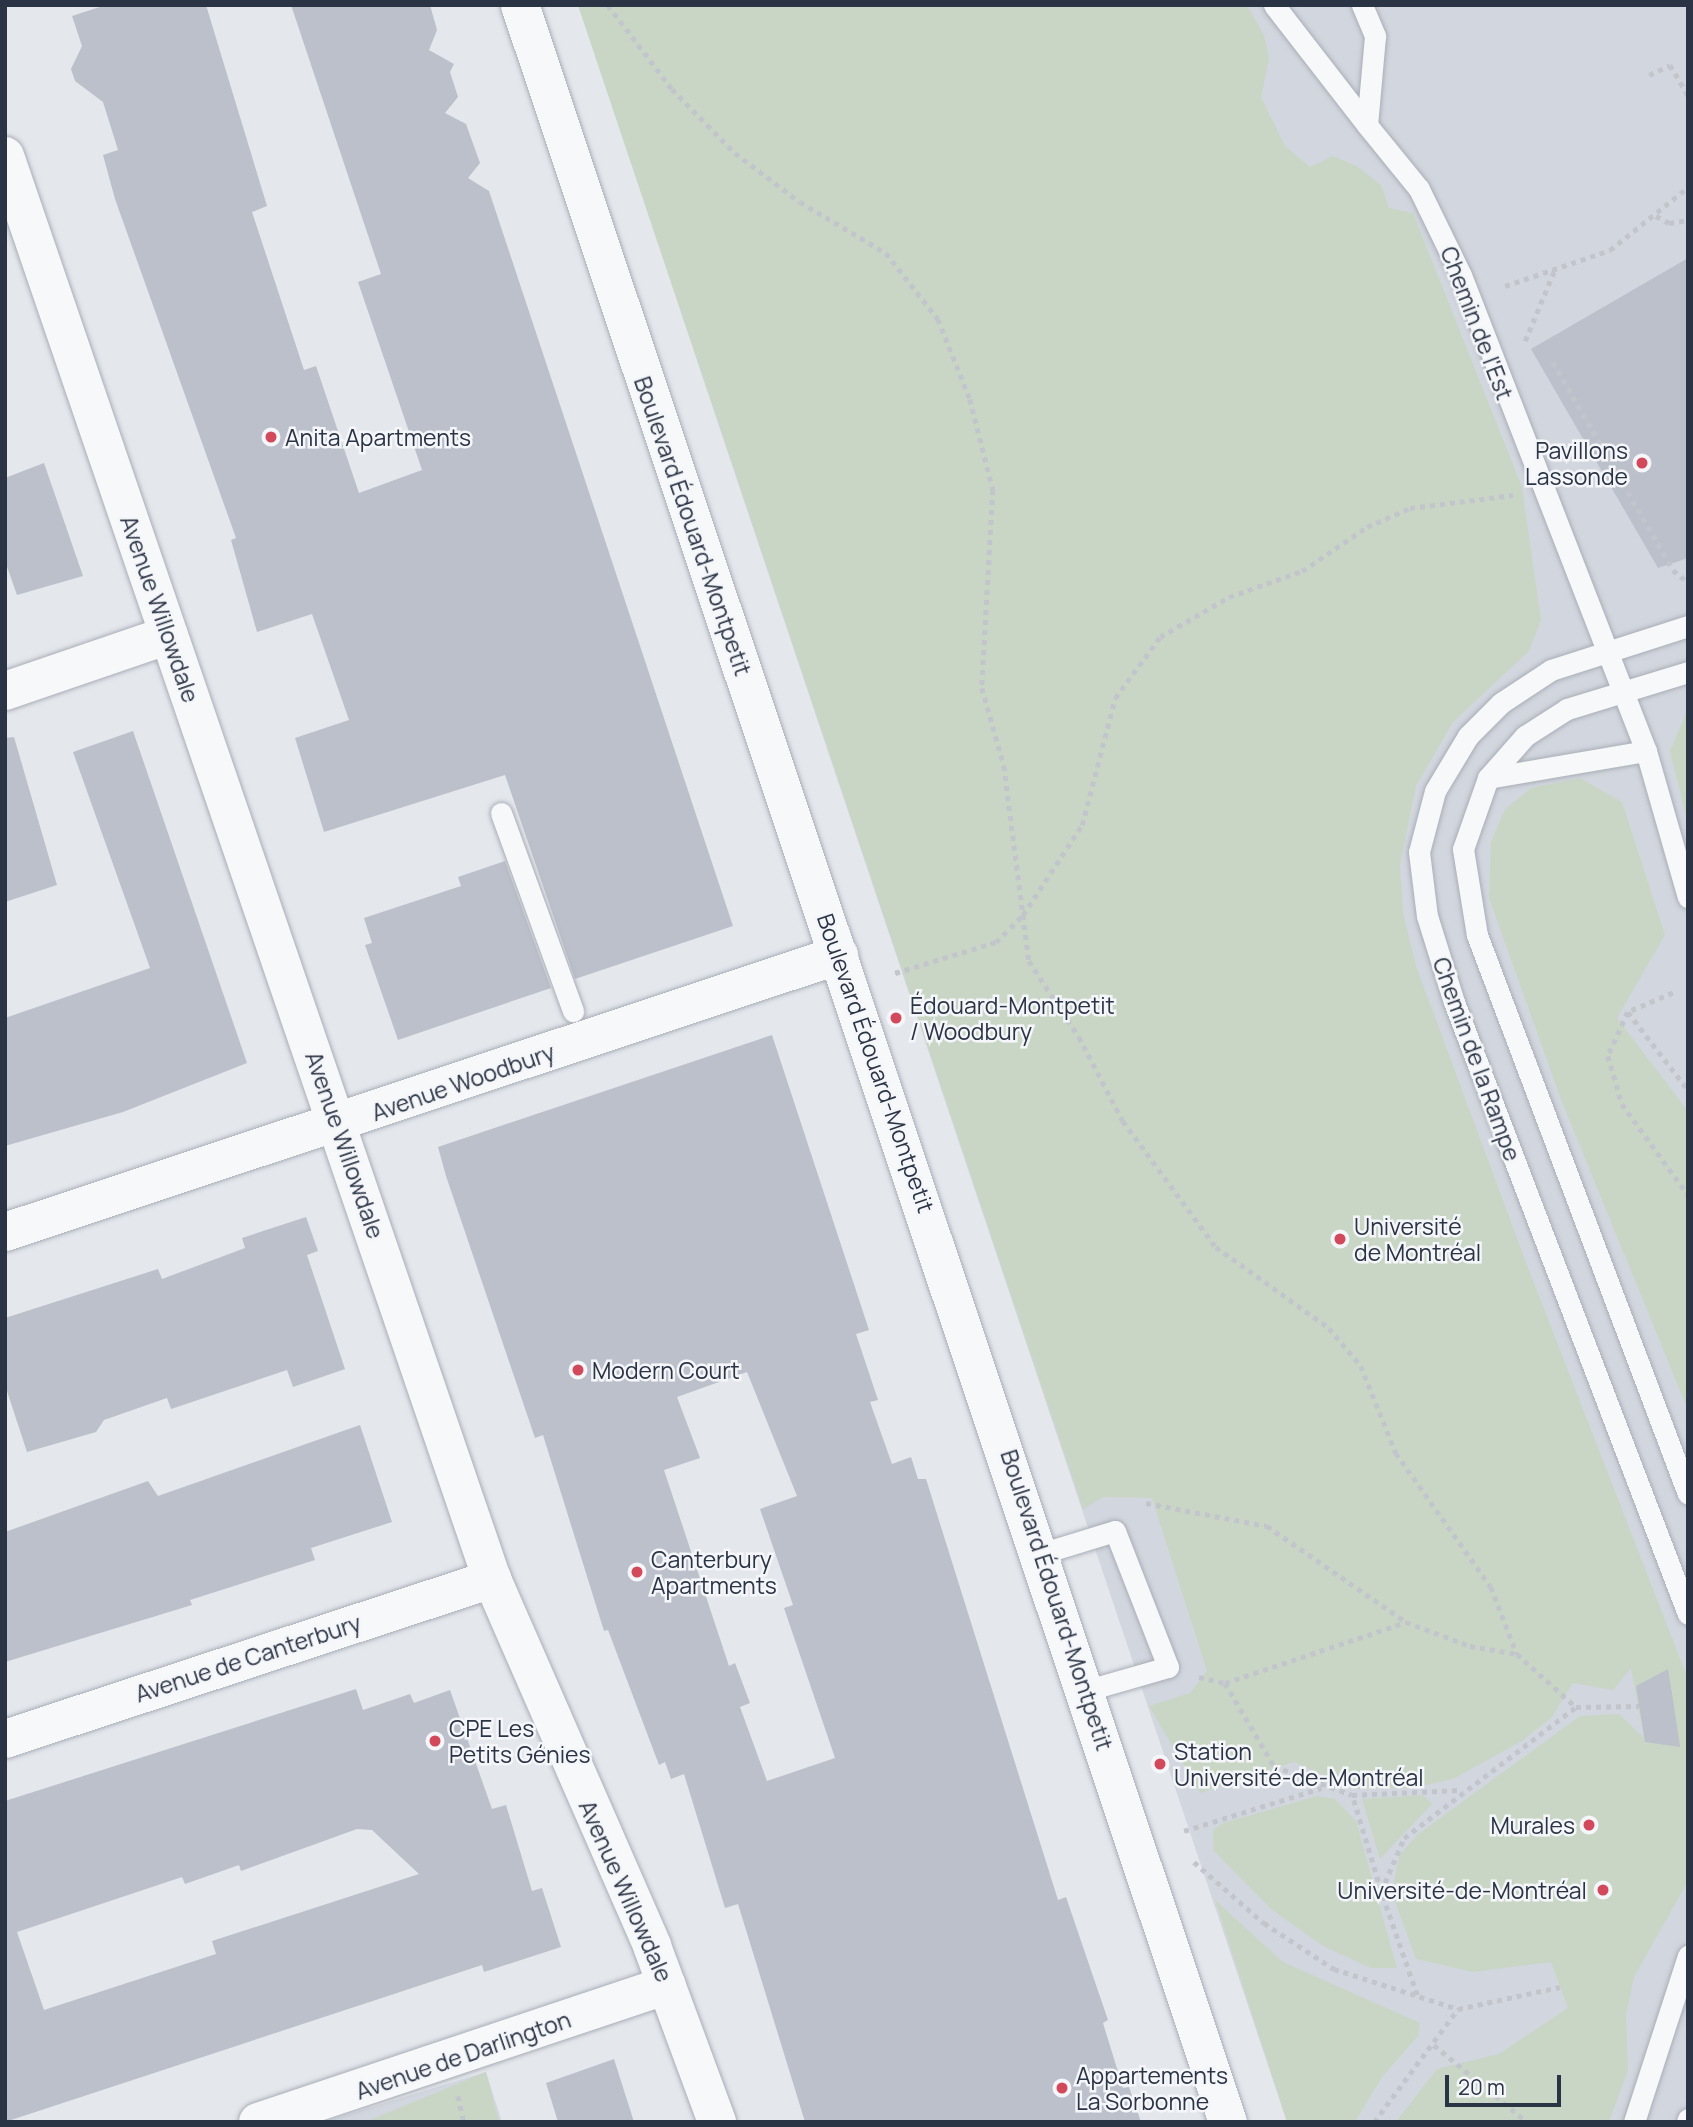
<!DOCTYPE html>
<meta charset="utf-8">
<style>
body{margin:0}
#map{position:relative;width:1693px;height:2127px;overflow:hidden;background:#e4e7ec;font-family:Manrope,sans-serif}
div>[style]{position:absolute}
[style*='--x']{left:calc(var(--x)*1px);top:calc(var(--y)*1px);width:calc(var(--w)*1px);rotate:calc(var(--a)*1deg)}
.built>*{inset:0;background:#d2d6de}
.green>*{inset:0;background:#c9d6c5}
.building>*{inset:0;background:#bbc0ca}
.path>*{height:4.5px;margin-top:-2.25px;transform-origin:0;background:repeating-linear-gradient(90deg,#c2c5cb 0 5px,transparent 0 10px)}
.roads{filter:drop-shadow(0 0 2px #a9aeb7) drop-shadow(0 0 2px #a9aeb7)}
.service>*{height:21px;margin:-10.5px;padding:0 10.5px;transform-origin:10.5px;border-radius:10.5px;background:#f7f8fa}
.minor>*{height:38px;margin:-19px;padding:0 19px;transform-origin:19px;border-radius:19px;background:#f7f8fa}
.tertiary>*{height:38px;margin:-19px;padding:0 19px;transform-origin:19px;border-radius:19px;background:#f7f8fa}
.dots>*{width:19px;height:19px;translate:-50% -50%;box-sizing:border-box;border:4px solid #f4f6f9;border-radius:50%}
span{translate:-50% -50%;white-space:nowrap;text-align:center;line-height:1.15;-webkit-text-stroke:5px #f4f6f9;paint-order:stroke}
.street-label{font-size:23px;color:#2b3445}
.poi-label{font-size:23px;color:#2b3445}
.left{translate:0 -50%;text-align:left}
.right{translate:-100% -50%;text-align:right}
.frame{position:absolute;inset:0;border:7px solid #2b3445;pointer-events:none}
.scale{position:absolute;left:1445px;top:2075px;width:116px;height:32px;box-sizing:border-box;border:4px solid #2b3445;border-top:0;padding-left:9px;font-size:21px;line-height:24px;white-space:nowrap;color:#2b3445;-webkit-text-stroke:5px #f4f6f9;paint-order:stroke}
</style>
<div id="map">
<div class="built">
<i style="clip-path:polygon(578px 5px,1688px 5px,1688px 2122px,1287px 2122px)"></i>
<i style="clip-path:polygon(486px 2072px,502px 2122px,323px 2122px)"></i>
</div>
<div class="green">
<i style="clip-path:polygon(578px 5px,1247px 5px,1264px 35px,1269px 59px,1261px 97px,1285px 146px,1310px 167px,1333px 156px,1358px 167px,1381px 185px,1389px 208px,1413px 213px,1522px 487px,1541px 620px,1529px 651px,1453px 722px,1416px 786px,1400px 864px,1403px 913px,1416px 966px,1530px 1273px,1688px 1679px,1688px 1881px,1634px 1977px,1626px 2015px,1628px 2070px,1609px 2122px,1396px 2122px,1437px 2069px,1499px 2054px,1568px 2008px,1551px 1962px,1473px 1972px,1416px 1959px,1392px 1893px,1399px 1856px,1417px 1835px,1580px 1716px,1619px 1714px,1644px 1738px,1631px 1668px,1613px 1690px,1573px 1683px,1552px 1717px,1522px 1741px,1453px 1779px,1412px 1788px,1354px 1789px,1294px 1762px,1200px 1793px,1149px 1706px,1190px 1693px,1207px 1671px,1152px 1498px,1103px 1497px,1083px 1509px)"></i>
<i style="clip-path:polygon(1688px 709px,1688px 824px,1670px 751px)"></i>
<i style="clip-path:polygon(1580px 778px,1622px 802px,1665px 935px,1617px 1018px,1688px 1111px,1688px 1410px,1562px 1102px,1489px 898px,1491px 842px,1505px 809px,1531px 788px)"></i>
<i style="clip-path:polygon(1423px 1795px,1432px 1804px,1380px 1859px,1362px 1799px)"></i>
<i style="clip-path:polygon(1317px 1796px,1335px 1799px,1356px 1821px,1397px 1968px,1371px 1968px,1323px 1946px,1271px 1909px,1214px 1851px,1213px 1830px,1223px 1823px)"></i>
<i style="clip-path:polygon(1215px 1900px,1283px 1962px,1420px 2023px,1418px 2036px,1382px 2077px,1355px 2122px,1287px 2122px)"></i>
<i style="clip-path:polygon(486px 2072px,499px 2122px,365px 2122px)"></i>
</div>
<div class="building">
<i style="clip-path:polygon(106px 5px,206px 5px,267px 206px,252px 212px,304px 370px,316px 366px,359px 493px,422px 470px,358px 282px,381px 274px,291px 5px,430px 5px,437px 30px,429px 50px,454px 64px,450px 72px,458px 97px,445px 113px,466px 124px,480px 163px,468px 178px,489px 191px,733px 926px,575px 979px,505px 775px,324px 832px,295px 738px,349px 720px,312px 614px,257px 632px,231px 540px,236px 538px,115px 199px,103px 155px,118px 150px,103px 102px,75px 81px,71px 69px,82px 46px,72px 16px)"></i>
<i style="clip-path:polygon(1688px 258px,1688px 558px,1658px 568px,1531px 349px)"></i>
<i style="clip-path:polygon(44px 463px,83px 576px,17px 595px,5px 561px,5px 478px)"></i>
<i style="clip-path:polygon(133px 731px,247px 1063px,123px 1112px,5px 1146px,5px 1018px,150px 968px,73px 752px)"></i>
<i style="clip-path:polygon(14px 737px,57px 885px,5px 902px,5px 738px)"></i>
<i style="clip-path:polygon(505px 861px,551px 988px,398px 1040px,365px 945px,372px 943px,364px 918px,461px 886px,458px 877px)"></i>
<i style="clip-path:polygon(evenodd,772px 1035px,869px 1330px,856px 1334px,878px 1400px,870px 1402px,892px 1464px,911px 1457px,918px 1479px,926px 1479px,1058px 1900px,1066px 1897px,1108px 2020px,1103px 2023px,1123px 2088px,1129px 2087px,1141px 2122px,805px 2122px,738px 1904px,725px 1908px,684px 1774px,671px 1779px,665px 1762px,659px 1765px,608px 1630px,604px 1631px,543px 1435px,535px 1438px,446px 1176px,438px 1147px,772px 1035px,747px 1372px,797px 1496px,760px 1509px,793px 1605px,784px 1608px,835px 1758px,767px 1781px,740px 1707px,750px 1703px,735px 1663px,729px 1666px,664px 1470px,700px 1458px,677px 1397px,747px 1372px)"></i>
<i style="clip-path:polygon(306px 1217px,318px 1251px,307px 1255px,345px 1369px,293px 1387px,287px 1370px,171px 1409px,167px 1398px,104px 1420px,96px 1432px,27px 1452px,5px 1385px,5px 1318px,158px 1269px,162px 1279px,245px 1248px,242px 1238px)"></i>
<i style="clip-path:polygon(360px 1425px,392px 1522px,311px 1548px,315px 1560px,190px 1600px,192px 1605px,5px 1662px,5px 1532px,148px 1481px,158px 1496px)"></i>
<i style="clip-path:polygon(1668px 1669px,1673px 1700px,1680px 1747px,1645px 1742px,1636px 1686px)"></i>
<i style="clip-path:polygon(evenodd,356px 1689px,363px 1710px,410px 1694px,414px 1703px,450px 1690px,492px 1809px,506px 1805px,532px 1891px,542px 1888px,561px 1947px,484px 1972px,482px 1965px,5px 2122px,5px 1801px,356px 1689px,357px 1829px,372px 1830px,419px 1874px,212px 1941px,216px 1954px,44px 2010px,17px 1932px,182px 1877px,185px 1884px,239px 1865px,241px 1871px,357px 1829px)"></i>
<i style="clip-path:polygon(614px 2059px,634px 2122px,558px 2122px,546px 2083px)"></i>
</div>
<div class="path">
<i style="--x:608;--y:5;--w:106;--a:52.7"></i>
<i style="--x:672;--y:89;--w:90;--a:45.5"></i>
<i style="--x:735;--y:153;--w:81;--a:37"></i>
<i style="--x:800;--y:202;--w:100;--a:30.7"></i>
<i style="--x:886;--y:253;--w:84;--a:51.8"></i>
<i style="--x:938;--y:319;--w:86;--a:68.2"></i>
<i style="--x:970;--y:399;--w:94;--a:75.8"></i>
<i style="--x:993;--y:490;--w:198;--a:93.2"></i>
<i style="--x:982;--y:688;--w:81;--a:74.2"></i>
<i style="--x:1004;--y:766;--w:197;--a:82.7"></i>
<i style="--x:1029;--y:961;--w:91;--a:56.7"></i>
<i style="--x:1079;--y:1037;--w:95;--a:62.4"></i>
<i style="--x:1123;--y:1121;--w:157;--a:53.6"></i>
<i style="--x:1216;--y:1247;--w:139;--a:35.6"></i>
<i style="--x:1329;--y:1328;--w:50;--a:49.9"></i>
<i style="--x:1361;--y:1366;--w:94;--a:68.1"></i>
<i style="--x:1396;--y:1453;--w:164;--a:54.7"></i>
<i style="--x:1491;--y:1587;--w:72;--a:68.8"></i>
<i style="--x:1649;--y:75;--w:23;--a:-25"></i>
<i style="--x:1670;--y:65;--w:35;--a:59"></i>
<i style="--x:1656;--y:216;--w:15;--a:28"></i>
<i style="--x:1669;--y:223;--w:19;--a:-9"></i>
<i style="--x:1505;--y:286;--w:111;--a:-18.9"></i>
<i style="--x:1610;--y:250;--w:100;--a:-38.9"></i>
<i style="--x:1525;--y:341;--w:78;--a:-67.4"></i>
<i style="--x:1553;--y:362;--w:240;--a:60"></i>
<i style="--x:1673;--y:570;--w:19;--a:39"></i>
<i style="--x:895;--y:973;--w:106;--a:-17.1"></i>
<i style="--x:996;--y:942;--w:38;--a:-45"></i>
<i style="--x:1023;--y:915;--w:108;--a:-56.8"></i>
<i style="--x:1082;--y:825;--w:131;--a:-75.4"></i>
<i style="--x:1115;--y:698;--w:76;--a:-53.6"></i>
<i style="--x:1160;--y:637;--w:80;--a:-30.1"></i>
<i style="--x:1229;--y:597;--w:77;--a:-19.6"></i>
<i style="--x:1302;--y:571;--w:78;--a:-34.1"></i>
<i style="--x:1367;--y:527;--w:47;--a:-23.8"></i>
<i style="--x:1410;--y:508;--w:104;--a:-7.2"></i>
<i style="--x:1673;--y:993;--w:49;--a:157.1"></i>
<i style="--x:1628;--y:1012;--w:48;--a:114.4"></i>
<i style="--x:1608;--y:1056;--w:50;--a:73.7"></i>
<i style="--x:1622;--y:1104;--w:112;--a:54"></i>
<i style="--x:1628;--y:1012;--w:98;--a:52.4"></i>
<i style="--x:1146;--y:1503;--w:123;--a:10.8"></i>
<i style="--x:1267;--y:1526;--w:169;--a:34.6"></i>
<i style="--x:1199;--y:1677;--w:27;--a:13"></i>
<i style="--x:1225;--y:1683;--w:191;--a:-18.6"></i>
<i style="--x:1406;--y:1622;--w:68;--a:20.6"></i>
<i style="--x:1470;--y:1646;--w:48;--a:9.7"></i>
<i style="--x:1517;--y:1654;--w:79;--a:41.9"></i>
<i style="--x:1225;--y:1683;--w:96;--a:59.4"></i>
<i style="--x:1274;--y:1766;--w:83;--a:20.4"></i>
<i style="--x:1184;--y:1831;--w:144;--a:-17.4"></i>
<i style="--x:1194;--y:1862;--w:93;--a:41.1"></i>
<i style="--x:1264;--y:1923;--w:84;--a:33.3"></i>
<i style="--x:1334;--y:1969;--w:130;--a:17.9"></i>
<i style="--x:1381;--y:1891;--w:100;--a:-106.8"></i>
<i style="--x:1352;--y:1795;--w:108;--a:-2.7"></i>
<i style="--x:1417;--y:1995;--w:109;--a:-109.3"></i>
<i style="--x:1381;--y:1892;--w:59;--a:-66.9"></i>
<i style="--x:1404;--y:1838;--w:216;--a:-37.3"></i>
<i style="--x:1576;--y:1707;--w:63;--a:-0.9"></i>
<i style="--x:1434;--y:2045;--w:121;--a:39.6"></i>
<i style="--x:458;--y:2096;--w:27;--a:77"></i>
<i style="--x:1374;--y:2122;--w:141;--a:-53.4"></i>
<i style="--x:1458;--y:2009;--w:104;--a:-12.2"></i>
</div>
<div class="roads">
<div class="service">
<i style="--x:1274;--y:5;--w:152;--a:52.2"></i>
<i style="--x:1362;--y:5;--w:34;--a:67"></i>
<i style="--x:1375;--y:36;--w:89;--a:95.1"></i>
<i style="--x:1367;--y:125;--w:82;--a:50.9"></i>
<i style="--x:1419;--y:189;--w:96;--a:64"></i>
<i style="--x:1461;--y:275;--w:511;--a:68.76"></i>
<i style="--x:1646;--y:751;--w:152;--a:74"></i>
<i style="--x:1688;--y:626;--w:144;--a:162.2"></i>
<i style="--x:1551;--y:670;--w:60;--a:146.6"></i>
<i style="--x:1501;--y:703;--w:47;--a:135"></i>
<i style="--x:1468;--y:736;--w:64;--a:121"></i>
<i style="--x:1435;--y:791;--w:63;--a:104.7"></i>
<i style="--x:1419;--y:852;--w:64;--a:82.9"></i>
<i style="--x:1427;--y:916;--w:90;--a:72.6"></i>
<i style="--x:1454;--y:1002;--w:655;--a:69.08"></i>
<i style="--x:1688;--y:672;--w:127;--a:163"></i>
<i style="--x:1567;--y:709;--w:50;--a:147.3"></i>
<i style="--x:1525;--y:736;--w:56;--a:131.4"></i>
<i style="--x:1488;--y:778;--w:75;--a:109.4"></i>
<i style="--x:1463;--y:849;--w:87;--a:80.8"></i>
<i style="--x:1477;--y:935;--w:597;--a:69.32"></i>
<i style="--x:1488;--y:778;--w:160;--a:-9.7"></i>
<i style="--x:501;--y:813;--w:211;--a:70"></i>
<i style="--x:1043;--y:1553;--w:75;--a:-17"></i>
<i style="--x:1115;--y:1531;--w:146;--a:68.7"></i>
<i style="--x:1168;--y:1667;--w:83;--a:164"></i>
<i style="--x:1634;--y:2122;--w:175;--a:-72"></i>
<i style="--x:1687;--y:2122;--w:3;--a:-72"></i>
</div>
<div class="minor">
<i style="--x:5;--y:156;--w:1504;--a:71.11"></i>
<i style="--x:492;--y:1579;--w:400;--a:66.4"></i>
<i style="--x:652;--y:1946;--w:188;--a:69.7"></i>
<i style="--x:5;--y:691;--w:173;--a:-18.9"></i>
<i style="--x:5;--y:1232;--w:879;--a:-18.37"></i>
<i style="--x:5;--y:1739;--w:513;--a:-18.19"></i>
<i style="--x:258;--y:2122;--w:431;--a:-18.5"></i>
</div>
<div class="tertiary">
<i style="--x:520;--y:5;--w:2232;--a:71.51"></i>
</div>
</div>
<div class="dots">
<i style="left:271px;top:437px;background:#d1495b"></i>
<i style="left:1642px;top:463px;background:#d1495b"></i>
<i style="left:896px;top:1018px;background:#d1495b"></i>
<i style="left:1340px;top:1239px;background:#d1495b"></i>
<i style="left:578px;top:1370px;background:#d1495b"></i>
<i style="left:637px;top:1572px;background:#d1495b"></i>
<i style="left:435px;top:1741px;background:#d1495b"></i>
<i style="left:1160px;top:1764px;background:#d1495b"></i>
<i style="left:1589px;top:1825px;background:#d1495b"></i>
<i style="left:1603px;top:1890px;background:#d1495b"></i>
<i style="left:1062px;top:2088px;background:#d1495b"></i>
</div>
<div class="street-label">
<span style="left:1477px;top:323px;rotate:69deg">Chemin de l'Est</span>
<span style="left:693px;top:526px;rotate:71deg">Boulevard Édouard-Montpetit</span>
<span style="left:160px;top:609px;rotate:71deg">Avenue Willowdale</span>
<span style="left:1477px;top:1059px;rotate:70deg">Chemin de la Rampe</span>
<span style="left:876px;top:1063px;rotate:71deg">Boulevard Édouard-Montpetit</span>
<span style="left:463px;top:1082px;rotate:-19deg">Avenue Woodbury</span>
<span style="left:345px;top:1145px;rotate:71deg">Avenue Willowdale</span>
<span style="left:1057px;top:1600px;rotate:72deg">Boulevard Édouard-Montpetit</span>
<span style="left:248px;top:1658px;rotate:-18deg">Avenue de Canterbury</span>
<span style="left:626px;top:1891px;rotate:66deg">Avenue Willowdale</span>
<span style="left:463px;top:2055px;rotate:-19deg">Avenue de Darlington</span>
</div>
<div class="poi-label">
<span class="left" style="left:285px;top:437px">Anita Apartments</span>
<span class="right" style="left:1628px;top:463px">Pavillons<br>Lassonde</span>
<span class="left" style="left:910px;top:1018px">Édouard-Montpetit<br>/ Woodbury</span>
<span class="left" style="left:1354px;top:1239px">Université<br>de Montréal</span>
<span class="left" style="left:592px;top:1370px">Modern Court</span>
<span class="left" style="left:651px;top:1572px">Canterbury<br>Apartments</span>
<span class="left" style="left:449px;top:1741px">CPE Les<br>Petits Génies</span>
<span class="left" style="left:1174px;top:1764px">Station<br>Université-de-Montréal</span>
<span class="right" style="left:1575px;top:1825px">Murales</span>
<span class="right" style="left:1587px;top:1890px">Université-de-Montréal</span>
<span class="left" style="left:1076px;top:2088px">Appartements<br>La Sorbonne</span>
</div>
<div class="frame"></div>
<div class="scale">20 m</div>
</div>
